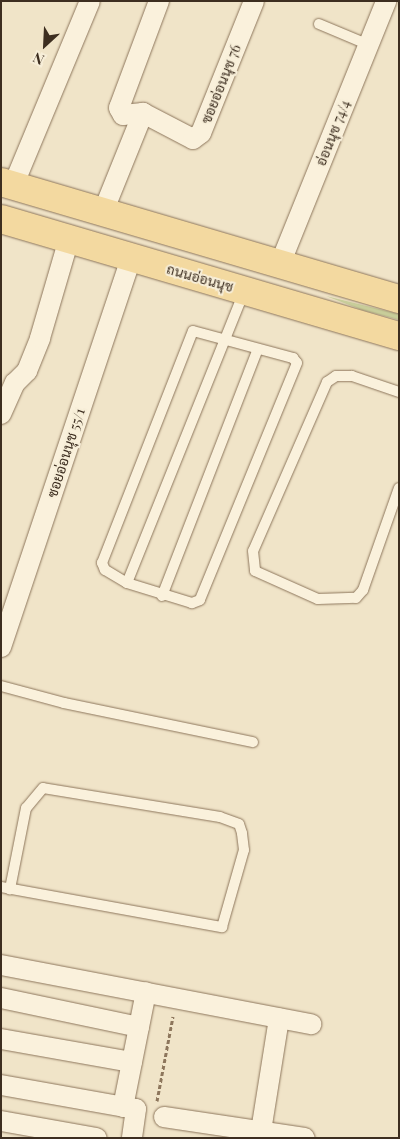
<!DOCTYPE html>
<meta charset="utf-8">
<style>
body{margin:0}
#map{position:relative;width:400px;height:1139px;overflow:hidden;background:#f0e4c8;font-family:"Playfair Display",Sarabun,serif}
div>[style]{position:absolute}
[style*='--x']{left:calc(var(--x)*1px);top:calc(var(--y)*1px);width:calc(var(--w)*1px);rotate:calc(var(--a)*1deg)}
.green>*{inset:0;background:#c9cf9b}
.path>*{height:3px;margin-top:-1.5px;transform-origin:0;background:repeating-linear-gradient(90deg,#8d765c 0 4px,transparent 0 6.5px)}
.roads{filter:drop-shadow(0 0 1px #8d765c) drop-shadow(0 0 1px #8d765c)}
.service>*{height:10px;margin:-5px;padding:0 5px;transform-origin:5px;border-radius:5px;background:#faf1dc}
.minor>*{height:20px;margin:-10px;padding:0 10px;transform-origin:10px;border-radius:10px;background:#faf1dc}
.primary>*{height:28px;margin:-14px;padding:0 14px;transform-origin:14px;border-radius:14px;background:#f3d9a0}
span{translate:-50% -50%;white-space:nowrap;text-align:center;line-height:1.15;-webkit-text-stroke:4px #f7eed8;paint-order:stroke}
.street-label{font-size:14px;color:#3d2e20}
.frame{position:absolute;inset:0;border:2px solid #3d2e20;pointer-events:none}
.north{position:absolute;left:20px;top:20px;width:50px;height:50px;-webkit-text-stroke:4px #f7eed8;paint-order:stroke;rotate:205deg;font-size:14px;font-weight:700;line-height:20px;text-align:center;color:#3d2e20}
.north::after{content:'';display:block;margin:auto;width:18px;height:22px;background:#3d2e20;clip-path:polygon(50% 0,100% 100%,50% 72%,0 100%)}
</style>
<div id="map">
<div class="green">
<i style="clip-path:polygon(326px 296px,399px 314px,399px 320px,362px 310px)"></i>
</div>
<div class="path">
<i style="--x:157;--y:1101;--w:86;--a:-79.3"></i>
</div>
<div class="roads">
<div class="service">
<i style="--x:319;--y:24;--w:54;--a:22.8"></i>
<i style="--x:193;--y:331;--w:104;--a:15.1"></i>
<i style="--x:293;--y:358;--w:6;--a:51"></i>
<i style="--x:297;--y:363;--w:256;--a:112.3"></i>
<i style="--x:200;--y:600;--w:9;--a:159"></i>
<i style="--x:192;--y:603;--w:68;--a:-162.9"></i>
<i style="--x:127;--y:583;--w:26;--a:-149"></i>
<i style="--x:105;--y:570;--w:8;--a:-113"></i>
<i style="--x:102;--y:563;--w:249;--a:-68.6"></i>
<i style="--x:399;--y:392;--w:50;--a:-161.2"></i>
<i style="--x:352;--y:376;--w:16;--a:180"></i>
<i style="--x:336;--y:376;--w:11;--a:146"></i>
<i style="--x:327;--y:382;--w:184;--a:113.6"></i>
<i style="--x:253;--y:551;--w:20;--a:84"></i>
<i style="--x:255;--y:571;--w:69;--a:24"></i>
<i style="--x:318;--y:599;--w:38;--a:-2"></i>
<i style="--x:356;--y:598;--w:11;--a:-49"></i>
<i style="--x:363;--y:590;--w:108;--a:-70.6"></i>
<i style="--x:127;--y:583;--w:314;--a:-68.1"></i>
<i style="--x:162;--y:596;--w:265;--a:-68.8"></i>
<i style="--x:1;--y:686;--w:65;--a:15.1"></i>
<i style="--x:64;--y:703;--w:193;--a:11.7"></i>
<i style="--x:1;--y:887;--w:225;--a:10.3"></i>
<i style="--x:222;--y:927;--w:80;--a:-74.1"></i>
<i style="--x:244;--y:850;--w:17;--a:-97"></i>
<i style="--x:242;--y:833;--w:9;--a:-108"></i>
<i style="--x:239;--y:824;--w:20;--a:-160"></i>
<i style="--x:220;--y:817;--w:179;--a:-170.7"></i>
<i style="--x:43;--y:788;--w:26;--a:130"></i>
<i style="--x:26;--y:808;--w:83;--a:101.2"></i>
</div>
<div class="minor">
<i style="--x:159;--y:1;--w:114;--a:110.5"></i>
<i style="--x:119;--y:108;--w:8;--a:60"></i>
<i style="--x:123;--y:115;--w:20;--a:-6"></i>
<i style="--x:143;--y:113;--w:56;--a:27.5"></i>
<i style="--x:193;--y:139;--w:10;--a:-37"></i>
<i style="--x:201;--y:133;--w:142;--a:-68.1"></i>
<i style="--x:13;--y:186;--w:200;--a:-67.4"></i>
<i style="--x:103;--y:212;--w:107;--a:-68"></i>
<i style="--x:280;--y:264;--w:284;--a:-68"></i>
<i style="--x:1;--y:414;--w:34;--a:-66"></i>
<i style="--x:15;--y:383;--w:17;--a:-45"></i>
<i style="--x:27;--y:371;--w:35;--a:-68"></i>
<i style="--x:40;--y:338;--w:103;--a:-73.7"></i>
<i style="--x:1;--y:647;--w:410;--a:-71.5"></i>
<i style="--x:1;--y:965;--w:316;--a:10.8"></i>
<i style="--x:1;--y:998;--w:141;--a:11.9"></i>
<i style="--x:1;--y:1039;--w:133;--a:10"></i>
<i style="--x:1;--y:1085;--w:137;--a:10.1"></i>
<i style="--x:136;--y:1109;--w:29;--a:98"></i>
<i style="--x:123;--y:1107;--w:117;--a:-78.7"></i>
<i style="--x:164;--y:1117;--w:142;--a:8.5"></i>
<i style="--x:1;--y:1121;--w:97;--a:10.1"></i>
<i style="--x:261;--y:1131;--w:114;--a:-80.9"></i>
</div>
<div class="primary">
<i style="--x:1;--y:182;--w:415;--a:16.4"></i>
<i style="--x:1;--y:219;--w:415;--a:16.4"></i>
</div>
</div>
<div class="street-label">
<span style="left:221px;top:84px;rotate:-68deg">ซอยอ่อนนุช 76</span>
<span style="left:333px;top:133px;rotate:-68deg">อ่อนนุช 74/4</span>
<span style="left:200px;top:278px;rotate:16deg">ถนนอ่อนนุช</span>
<span style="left:66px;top:453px;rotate:-72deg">ซอยอ่อนนุช 55/1</span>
</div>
<div class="frame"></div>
<div class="north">N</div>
</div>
